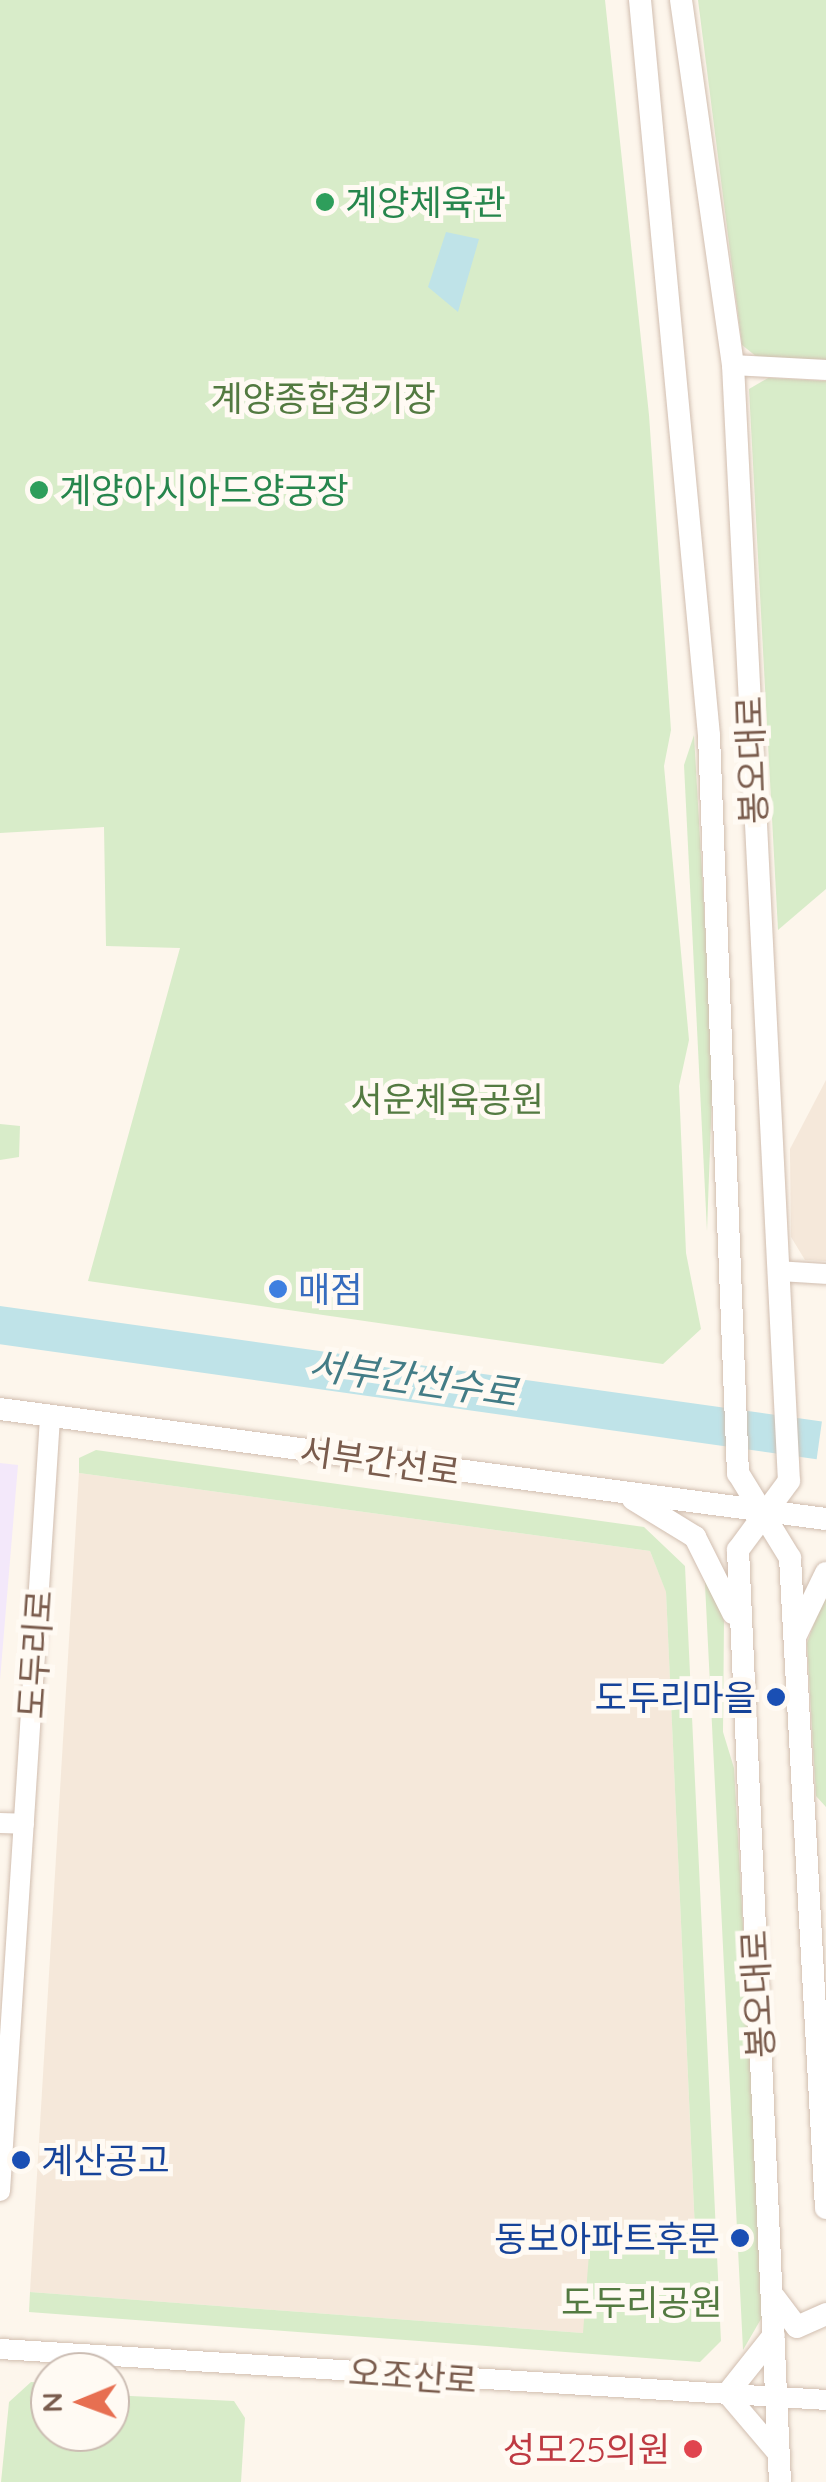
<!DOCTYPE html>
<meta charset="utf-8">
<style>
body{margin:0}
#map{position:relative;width:826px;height:2482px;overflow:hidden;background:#fdf6ec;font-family:Quicksand,"Noto Sans KR",sans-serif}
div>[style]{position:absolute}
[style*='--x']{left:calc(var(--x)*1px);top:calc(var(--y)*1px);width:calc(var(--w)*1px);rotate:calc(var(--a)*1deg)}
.residential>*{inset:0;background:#f5e8da}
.education>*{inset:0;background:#f3e8fa}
.green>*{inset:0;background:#d8ecc9}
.water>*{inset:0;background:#bfe3e8;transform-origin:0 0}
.roads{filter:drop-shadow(0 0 2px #d1beb0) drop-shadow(0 0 2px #d1beb0)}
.tertiary>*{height:20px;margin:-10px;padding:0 10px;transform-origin:10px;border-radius:10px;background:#fff}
.secondary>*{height:22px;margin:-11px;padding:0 11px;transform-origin:11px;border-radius:11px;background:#fff}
.dots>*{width:28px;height:28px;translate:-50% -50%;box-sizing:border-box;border:5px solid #fffaf3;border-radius:50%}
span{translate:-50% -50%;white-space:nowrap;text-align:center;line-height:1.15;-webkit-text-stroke:10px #fffaf3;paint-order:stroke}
.leisure-label{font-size:35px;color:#27864d}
.left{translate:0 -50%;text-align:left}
.park-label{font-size:35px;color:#537a41}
.street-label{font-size:35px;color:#7a5c4d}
.shop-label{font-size:35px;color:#366cbe}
.transit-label{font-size:35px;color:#164399}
.right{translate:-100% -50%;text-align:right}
.health-label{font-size:35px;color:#be3a42}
.water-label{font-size:38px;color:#437c86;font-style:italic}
.north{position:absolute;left:30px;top:2352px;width:100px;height:100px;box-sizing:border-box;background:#fffaf3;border:2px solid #cabbb1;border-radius:50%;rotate:269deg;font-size:28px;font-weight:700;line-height:40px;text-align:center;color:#7a5c4d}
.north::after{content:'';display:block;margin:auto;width:35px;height:45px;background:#e76f51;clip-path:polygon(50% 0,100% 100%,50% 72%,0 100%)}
</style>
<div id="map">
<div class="residential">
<i style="clip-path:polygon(826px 1080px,826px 1261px,805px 1260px,791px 1237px,790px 1149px)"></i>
<i style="clip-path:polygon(79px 1473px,650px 1551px,666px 1591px,695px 2231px,583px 2333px,30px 2292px)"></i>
</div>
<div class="education">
<i style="clip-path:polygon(0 1463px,18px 1465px,0 1680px)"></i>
</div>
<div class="green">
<i style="clip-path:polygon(0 0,605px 0,649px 415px,671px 730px,664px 766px,689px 1040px,679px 1086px,686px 1253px,701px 1329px,663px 1364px,88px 1281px,180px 948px,106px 946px,104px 827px,0 833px)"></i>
<i style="clip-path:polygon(698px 0,826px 0,826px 360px,757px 357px,742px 345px)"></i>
<i style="clip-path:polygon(768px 378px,826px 381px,826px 889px,778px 930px,749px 389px)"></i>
<i style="clip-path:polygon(694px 735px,713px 1064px,707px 1231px,684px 765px)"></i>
<i style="clip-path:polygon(0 1124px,20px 1126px,19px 1157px,0 1160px)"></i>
<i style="clip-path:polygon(96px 1450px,644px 1527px,685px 1566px,721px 2341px,700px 2362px,29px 2312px,30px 2292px,583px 2333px,590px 2240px,695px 2231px,666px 1592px,650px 1551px,79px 1473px,79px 1458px)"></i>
<i style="clip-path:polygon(704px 1564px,724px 1621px,723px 1732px,734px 1768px,765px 2312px,743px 2350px)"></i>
<i style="clip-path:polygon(826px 1590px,826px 1807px,816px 1796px,807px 1643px)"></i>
<i style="clip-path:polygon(31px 2382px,50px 2383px,50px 2432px,110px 2432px,110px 2395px,234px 2401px,245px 2418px,241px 2482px,1px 2482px,9px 2402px)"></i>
</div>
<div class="water">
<i style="clip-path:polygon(446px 232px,479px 239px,458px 312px,428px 287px)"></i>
<i style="left:0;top:1306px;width:830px;height:38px;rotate:8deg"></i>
</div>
<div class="roads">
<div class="tertiary">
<i style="--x:733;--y:365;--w:93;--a:3.1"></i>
<i style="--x:778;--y:1271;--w:48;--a:3.6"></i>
<i style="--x:0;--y:1823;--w:24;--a:2"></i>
<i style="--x:0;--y:2191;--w:776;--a:-86.3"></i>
<i style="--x:0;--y:2349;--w:828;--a:3.53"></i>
<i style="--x:727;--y:2394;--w:79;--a:49.6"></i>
</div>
<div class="secondary">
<i style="--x:640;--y:0;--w:739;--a:84.64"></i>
<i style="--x:709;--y:736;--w:738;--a:87.75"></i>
<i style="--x:738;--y:1473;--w:100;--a:58.5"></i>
<i style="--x:790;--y:1558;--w:651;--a:86.83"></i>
<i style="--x:681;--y:0;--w:369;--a:81.9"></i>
<i style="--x:733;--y:365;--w:1117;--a:87.13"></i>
<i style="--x:789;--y:1481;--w:86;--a:126.5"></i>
<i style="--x:738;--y:1550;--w:933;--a:87.42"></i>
<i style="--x:0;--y:1409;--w:833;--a:7.59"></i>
<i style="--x:633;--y:1499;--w:73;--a:31.5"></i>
<i style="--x:695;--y:1537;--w:85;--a:63.4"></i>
<i style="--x:795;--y:1637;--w:71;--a:-64.2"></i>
<i style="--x:775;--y:2298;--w:36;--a:53"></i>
<i style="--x:797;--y:2327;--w:32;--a:-24"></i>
<i style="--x:727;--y:2394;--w:75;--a:-51.5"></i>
</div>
</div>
<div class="dots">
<i style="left:325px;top:202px;background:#2e9e5b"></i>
<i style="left:39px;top:490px;background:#2e9e5b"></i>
<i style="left:278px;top:1289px;background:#3f7fe0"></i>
<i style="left:776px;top:1697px;background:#1a4fb4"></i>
<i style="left:21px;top:2160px;background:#1a4fb4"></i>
<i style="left:740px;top:2238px;background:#1a4fb4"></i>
<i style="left:693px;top:2449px;background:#e0444e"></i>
</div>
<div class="leisure-label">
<span class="left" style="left:345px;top:202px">계양체육관</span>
<span class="left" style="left:59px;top:490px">계양아시아드양궁장</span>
</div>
<div class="park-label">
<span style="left:323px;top:398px">계양종합경기장</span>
<span style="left:447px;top:1099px">서운체육공원</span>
<span style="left:642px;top:2302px">도두리공원</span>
</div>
<div class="street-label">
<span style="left:751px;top:760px;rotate:-92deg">봉오대로</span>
<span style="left:380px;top:1461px;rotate:8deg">서부간선로</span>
<span style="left:35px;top:1654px;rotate:-86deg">도두리로</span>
<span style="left:757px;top:1994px;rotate:-93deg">봉오대로</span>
<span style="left:413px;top:2376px;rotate:4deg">오조산로</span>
</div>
<div class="shop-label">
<span class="left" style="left:298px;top:1289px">매점</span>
</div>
<div class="transit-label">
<span class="right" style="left:756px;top:1697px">도두리마을</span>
<span class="left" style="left:41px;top:2160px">계산공고</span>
<span class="right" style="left:720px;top:2238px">동보아파트후문</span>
</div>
<div class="health-label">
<span class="right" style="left:670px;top:2449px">성모25의원</span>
</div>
<div class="water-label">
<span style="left:413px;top:1379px;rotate:8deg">서부간선수로</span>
</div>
<div class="north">N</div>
</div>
